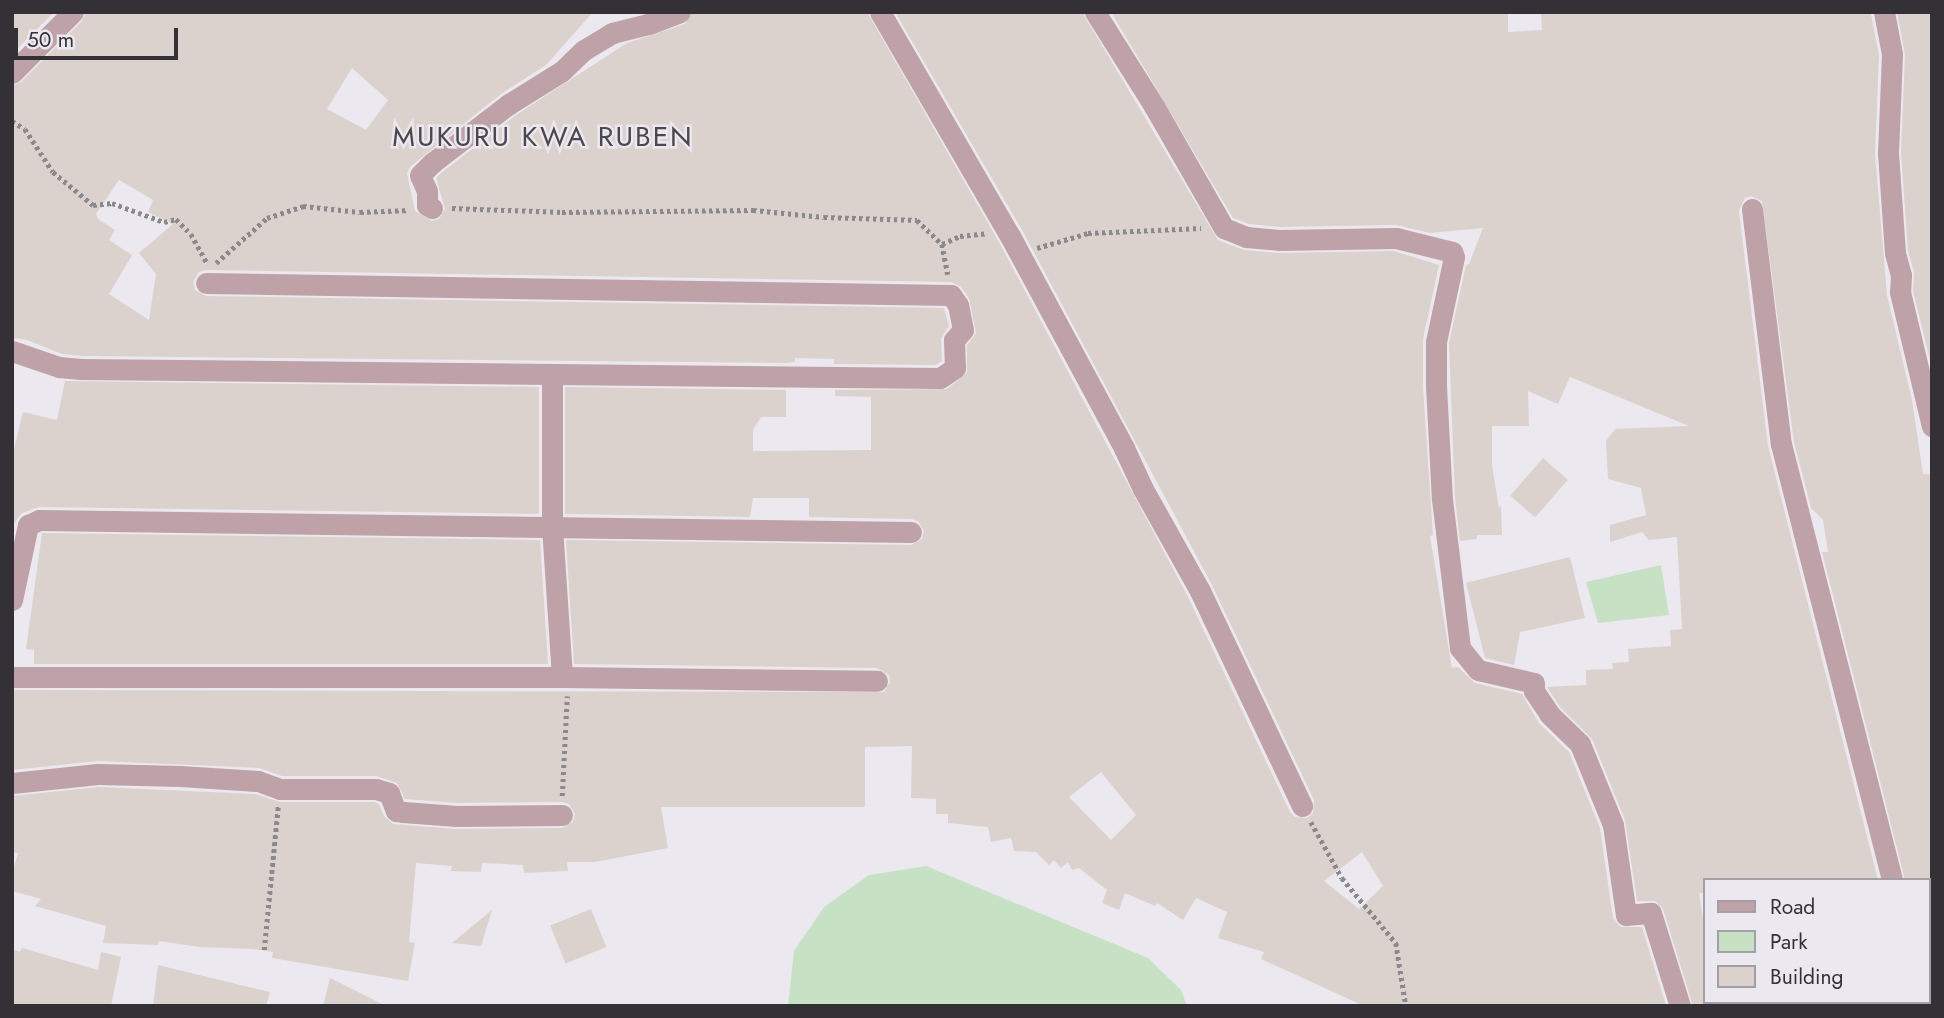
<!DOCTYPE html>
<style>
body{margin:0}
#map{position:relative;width:1944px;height:1018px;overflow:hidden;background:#ece8f0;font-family:Jost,sans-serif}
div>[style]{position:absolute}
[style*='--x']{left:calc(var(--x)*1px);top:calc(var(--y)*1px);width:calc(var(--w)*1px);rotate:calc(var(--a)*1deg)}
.green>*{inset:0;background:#c7e1c4}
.building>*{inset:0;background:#dbd2cd;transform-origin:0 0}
.path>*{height:4.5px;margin-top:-2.25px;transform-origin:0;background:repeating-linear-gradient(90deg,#8b888e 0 3.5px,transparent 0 7px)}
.minor>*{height:21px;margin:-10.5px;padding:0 10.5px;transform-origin:10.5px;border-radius:10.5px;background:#bea2a7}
span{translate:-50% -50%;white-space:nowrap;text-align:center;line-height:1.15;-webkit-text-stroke:5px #ece8f0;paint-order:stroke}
.neighbourhood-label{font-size:28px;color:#4a474e;letter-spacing:2px}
.frame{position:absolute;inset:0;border:14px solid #333135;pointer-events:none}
.legend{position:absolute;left:1703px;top:878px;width:228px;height:126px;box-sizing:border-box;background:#ece8f0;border:2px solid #a29fa5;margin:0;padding:9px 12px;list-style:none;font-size:21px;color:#333135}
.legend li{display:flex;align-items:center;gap:14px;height:35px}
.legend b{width:35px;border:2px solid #a29fa5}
.scale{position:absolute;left:14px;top:28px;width:164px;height:32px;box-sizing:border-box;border:4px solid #333135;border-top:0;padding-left:9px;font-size:21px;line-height:24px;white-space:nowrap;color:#333135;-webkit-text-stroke:5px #ece8f0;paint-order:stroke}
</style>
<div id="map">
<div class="green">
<i style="clip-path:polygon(1661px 565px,1669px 615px,1598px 623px,1586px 582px)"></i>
<i style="clip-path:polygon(926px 866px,1148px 958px,1181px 990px,1187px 1006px,788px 1006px,794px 951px,824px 907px,869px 875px)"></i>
</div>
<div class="building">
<i style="clip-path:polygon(12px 12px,54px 12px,12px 54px)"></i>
<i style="clip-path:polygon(evenodd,86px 12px,593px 12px,546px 65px,501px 94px,411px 166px,407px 173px,415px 211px,432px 221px,439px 219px,445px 209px,436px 178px,441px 173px,516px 115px,627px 43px,685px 24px,693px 12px,867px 12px,999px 242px,1188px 597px,1290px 812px,1295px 817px,1307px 818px,1313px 813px,1314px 800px,1212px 585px,1022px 230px,895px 12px,1082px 12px,1218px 240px,1244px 250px,1278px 253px,1394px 251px,1439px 265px,1423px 339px,1423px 387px,1433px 535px,1430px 536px,1452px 668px,1458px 667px,1475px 683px,1522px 694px,1539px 723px,1569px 752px,1600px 828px,1613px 918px,1621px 927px,1642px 927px,1666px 1006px,1364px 1006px,1261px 959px,1264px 952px,1218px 938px,1227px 912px,1196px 898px,1183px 920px,1157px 903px,1155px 906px,1125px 893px,1119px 910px,1102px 903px,1107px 890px,1079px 868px,1072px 870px,1068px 862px,1061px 868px,1054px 860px,1049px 865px,1036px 852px,1014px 851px,1011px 838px,991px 842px,988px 827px,948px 823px,948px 814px,936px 814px,936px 799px,911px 798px,912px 746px,865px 747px,865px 807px,661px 807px,668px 848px,595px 862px,567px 862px,568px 871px,524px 873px,523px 865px,482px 863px,481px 872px,451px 871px,452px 866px,416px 863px,409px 942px,415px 943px,408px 981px,272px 958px,273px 952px,253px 949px,199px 947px,159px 941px,158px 945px,103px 943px,106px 926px,35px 906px,41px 899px,12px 891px,12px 874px,18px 853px,12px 852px,12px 796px,99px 787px,255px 794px,280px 802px,374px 802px,379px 804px,384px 816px,393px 824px,456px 829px,562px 828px,573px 822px,575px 814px,569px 804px,562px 802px,457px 803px,405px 799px,397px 783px,376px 776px,282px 776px,259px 768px,98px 761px,12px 770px,14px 690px,884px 692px,890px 682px,889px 675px,877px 668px,574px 664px,566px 540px,911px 545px,922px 539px,924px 531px,918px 521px,911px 519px,809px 517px,809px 498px,753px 498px,750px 517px,565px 514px,565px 387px,786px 390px,786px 417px,761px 417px,753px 430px,753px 451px,871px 450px,871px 397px,835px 396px,835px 390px,947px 389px,967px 373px,967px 345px,976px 333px,969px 298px,961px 287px,951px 282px,206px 270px,199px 272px,193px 282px,195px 290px,206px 296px,944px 308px,949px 326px,941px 339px,942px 361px,936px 365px,834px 364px,834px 359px,795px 358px,795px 362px,786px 363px,82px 356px,62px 354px,27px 340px,12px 338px,12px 86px,21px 82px,82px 21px,86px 12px,352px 68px,388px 100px,366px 130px,327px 109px,352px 68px,86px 12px,119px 180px,153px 200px,148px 212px,173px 224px,139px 253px,156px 274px,149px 320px,109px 294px,132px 255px,109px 240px,115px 230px,98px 219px,96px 214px,119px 180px,86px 12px,1101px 772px,1136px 815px,1111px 840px,1069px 797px,1101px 772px,86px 12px,1362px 852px,1383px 886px,1359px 909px,1324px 881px,1362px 852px)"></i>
<i style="clip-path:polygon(1111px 12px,1508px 12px,1508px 32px,1542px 30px,1541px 12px,1871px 14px,1879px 55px,1875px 154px,1887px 295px,1912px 400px,1923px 474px,1932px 474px,1932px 880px,1905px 880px,1822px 552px,1828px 552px,1823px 520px,1811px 508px,1794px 442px,1762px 201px,1751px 196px,1745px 198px,1739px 211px,1768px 446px,1878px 880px,1704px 880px,1704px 893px,1699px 893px,1704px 926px,1704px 1006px,1693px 1006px,1663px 909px,1655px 901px,1637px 901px,1625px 820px,1592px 739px,1560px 707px,1547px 687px,1586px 685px,1586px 670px,1613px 669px,1612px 663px,1629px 662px,1628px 649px,1671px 646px,1670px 630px,1682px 629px,1677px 537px,1649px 540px,1642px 532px,1610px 542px,1610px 525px,1646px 515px,1641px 488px,1608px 479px,1606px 441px,1615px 429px,1689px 426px,1570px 377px,1558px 404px,1528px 391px,1529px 426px,1492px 426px,1492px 466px,1499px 508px,1501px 506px,1502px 535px,1477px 535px,1477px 539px,1460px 541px,1455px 498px,1449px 343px,1466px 265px,1469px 264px,1483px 228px,1430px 233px,1396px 225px,1279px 227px,1249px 224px,1233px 218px)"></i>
<i style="clip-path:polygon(1897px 12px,1932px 12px,1932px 368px,1913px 291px,1914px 272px,1908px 251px,1901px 153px,1905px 55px)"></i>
<i style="clip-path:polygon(65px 381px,539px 387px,539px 514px,39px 507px,22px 513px,12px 526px,12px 457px,23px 412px,57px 420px)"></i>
<i style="left:1543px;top:458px;width:33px;height:50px;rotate:41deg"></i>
<i style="clip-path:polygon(42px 533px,540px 540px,548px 664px,34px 664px,34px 650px,26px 649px)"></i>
<i style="clip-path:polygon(1570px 557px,1585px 618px,1520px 632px,1514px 665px,1485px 658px,1466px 583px)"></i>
<i style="left:591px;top:909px;width:41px;height:44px;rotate:68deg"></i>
<i style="clip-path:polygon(492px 910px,481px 946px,452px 943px)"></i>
<i style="clip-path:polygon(22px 948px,98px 970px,101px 952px,121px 957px,111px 1006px,12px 1006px,12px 949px,20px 952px)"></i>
<i style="clip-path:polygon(158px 965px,270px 992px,266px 1006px,153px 1006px)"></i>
<i style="clip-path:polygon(330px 978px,386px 1006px,323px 1006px)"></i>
</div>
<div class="path">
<i style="--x:12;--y:121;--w:15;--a:32"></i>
<i style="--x:25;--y:129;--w:51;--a:56.9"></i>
<i style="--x:53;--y:172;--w:52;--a:39.5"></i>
<i style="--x:93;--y:205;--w:19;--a:-6"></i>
<i style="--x:112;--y:203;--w:55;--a:20.1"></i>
<i style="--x:164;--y:222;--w:12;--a:-14"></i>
<i style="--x:176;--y:219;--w:21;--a:45"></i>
<i style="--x:191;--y:234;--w:35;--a:61"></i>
<i style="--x:452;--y:208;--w:110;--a:2.1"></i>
<i style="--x:562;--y:212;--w:191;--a:-0.6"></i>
<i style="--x:753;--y:210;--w:71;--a:5.6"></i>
<i style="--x:824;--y:217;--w:93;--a:1.8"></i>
<i style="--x:917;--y:220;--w:35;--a:44"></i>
<i style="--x:942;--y:244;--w:31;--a:79"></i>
<i style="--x:942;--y:244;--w:20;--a:-24"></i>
<i style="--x:960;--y:236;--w:27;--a:-6"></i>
<i style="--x:1037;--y:248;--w:53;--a:-16.4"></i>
<i style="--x:1088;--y:233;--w:113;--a:-2.5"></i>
<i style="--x:216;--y:263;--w:68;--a:-41.4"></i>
<i style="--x:267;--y:218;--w:38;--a:-18"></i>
<i style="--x:303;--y:206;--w:57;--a:6"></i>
<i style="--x:360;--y:212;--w:49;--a:-2.3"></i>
<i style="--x:562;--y:796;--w:100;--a:-87.1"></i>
<i style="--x:1311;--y:822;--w:64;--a:61"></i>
<i style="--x:1342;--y:878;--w:85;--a:50.3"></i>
<i style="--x:1396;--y:943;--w:64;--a:81"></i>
<i style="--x:264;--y:950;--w:144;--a:-84.4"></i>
</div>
<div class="minor">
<i style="--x:880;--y:12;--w:259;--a:59.9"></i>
<i style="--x:1010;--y:236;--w:241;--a:61.7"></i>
<i style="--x:1124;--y:448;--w:45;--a:65.1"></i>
<i style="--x:1143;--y:489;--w:117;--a:60.8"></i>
<i style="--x:1200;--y:591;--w:238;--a:64.6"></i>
<i style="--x:1095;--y:12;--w:111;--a:57.9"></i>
<i style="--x:1154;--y:106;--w:141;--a:60.2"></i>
<i style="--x:1224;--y:228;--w:24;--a:22"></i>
<i style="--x:1246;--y:237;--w:33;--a:5"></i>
<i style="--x:1279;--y:240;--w:117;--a:-1"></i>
<i style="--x:1396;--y:238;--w:58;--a:14"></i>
<i style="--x:1452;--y:252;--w:5;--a:68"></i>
<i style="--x:1454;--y:257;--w:87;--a:102"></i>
<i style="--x:1436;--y:342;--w:44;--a:90"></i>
<i style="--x:1436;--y:386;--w:113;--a:87"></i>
<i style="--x:1442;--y:499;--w:150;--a:83.1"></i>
<i style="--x:1460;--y:648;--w:28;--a:51"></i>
<i style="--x:1478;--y:670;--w:57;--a:13.1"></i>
<i style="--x:1534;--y:683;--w:8;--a:90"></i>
<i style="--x:1534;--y:691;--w:29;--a:56"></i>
<i style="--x:1550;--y:715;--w:42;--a:44"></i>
<i style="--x:1580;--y:744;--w:87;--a:67.8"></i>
<i style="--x:1613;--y:825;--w:91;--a:81.8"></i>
<i style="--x:1626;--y:915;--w:25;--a:-5"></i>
<i style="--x:1651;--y:913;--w:97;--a:72.7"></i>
<i style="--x:1884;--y:12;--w:43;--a:79.2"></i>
<i style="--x:1892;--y:54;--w:99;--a:92.3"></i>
<i style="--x:1888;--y:153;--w:100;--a:86"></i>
<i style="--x:1895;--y:253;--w:23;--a:75"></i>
<i style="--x:1901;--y:275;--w:17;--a:93"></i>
<i style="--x:1900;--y:292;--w:138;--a:76.6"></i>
<i style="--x:12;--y:73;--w:86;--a:-45"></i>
<i style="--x:432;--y:208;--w:6;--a:-149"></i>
<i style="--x:427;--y:205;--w:14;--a:-90"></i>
<i style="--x:427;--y:191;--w:17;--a:-114"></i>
<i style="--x:420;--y:175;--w:17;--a:-45"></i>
<i style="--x:432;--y:163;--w:97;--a:-37.5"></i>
<i style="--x:509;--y:104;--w:62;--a:-31.9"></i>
<i style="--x:562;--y:71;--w:30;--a:-44"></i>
<i style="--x:584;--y:50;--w:33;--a:-31"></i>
<i style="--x:612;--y:33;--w:38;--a:-14"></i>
<i style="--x:649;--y:24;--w:33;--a:-21"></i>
<i style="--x:1752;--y:209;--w:237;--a:83"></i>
<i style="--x:1781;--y:444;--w:450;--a:75.7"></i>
<i style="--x:12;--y:351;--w:50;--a:18.8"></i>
<i style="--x:59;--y:367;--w:22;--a:5"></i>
<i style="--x:81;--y:369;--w:859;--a:0.6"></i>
<i style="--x:940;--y:378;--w:18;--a:-34"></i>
<i style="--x:955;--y:368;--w:28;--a:-92"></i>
<i style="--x:954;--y:340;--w:13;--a:-48"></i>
<i style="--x:963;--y:330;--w:25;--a:-101"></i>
<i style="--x:958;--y:305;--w:12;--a:-125"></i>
<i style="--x:951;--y:295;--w:745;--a:-179.08"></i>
<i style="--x:12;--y:600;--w:77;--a:-78"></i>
<i style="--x:28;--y:525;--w:12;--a:-24"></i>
<i style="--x:39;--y:520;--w:872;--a:0.79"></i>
<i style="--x:12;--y:677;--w:550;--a:0"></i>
<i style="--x:562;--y:677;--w:152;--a:-93.8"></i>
<i style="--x:552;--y:525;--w:151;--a:-90"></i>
<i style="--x:562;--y:677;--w:315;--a:0.7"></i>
<i style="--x:12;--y:783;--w:86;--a:-6"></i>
<i style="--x:98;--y:774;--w:82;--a:1.4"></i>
<i style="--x:180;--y:776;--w:78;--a:3.7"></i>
<i style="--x:258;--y:781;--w:23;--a:20"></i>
<i style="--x:280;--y:789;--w:96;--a:0"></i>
<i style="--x:376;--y:789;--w:14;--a:17"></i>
<i style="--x:389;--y:793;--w:19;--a:69"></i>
<i style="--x:396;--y:811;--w:7;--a:8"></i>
<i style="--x:403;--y:812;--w:54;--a:4.2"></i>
<i style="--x:457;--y:816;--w:105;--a:-0.5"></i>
<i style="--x:1928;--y:947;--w:4;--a:0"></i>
<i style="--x:1921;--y:1002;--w:4;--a:76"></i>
</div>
<div class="neighbourhood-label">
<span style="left:543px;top:137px">MUKURU KWA RUBEN</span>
</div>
<div class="frame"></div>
<ul class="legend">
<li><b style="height:9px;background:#bea2a7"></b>Road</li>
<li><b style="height:19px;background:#c7e1c4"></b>Park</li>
<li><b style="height:19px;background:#dbd2cd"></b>Building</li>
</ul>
<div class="scale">50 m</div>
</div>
